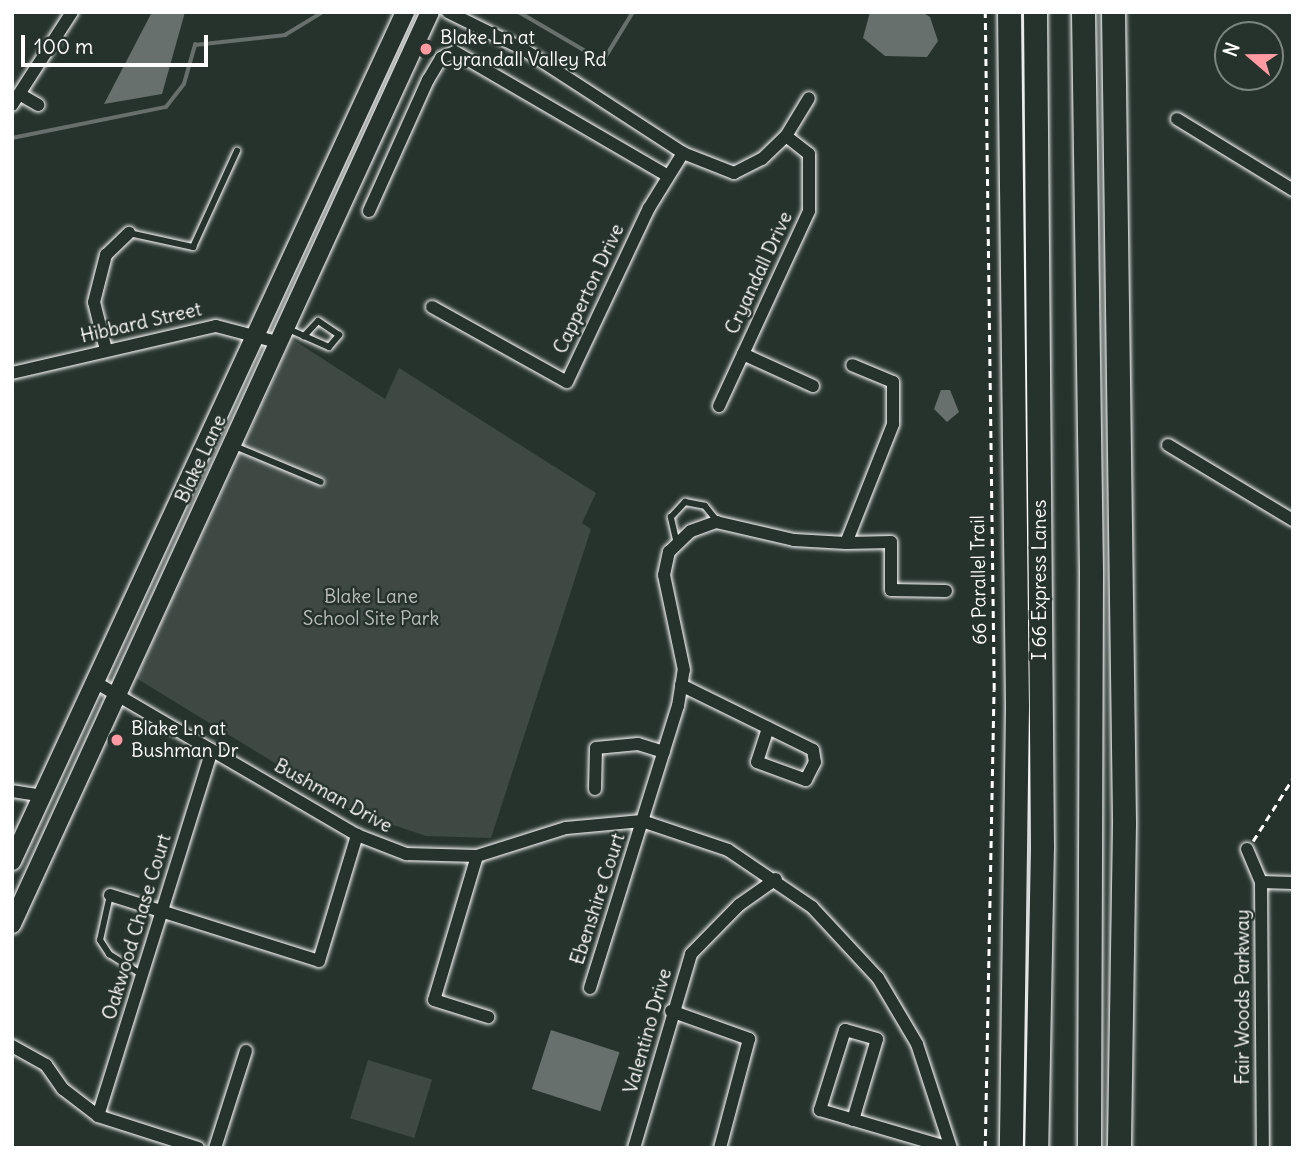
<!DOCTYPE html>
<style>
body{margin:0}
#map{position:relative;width:1305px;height:1160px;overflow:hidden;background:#26332d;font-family:Delius,sans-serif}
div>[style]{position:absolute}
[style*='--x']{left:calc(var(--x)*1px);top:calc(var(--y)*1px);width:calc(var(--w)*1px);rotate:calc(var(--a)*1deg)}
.green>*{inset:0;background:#3e4944;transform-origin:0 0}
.water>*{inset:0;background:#67706c;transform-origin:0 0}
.stream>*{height:3.5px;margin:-1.75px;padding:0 1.75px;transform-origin:1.75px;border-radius:1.75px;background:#67706c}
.path>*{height:2.5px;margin-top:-1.25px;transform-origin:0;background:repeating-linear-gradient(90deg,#fff 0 7px,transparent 0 12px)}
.roads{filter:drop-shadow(0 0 2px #fff) drop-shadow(0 0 2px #fff)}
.service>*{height:6px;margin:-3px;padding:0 3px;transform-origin:3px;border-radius:3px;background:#26332d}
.minor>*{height:12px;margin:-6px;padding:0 6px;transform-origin:6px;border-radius:6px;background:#26332d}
.secondary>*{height:18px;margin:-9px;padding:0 9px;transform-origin:9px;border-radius:9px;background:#26332d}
.motorway>*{height:23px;margin:-11.5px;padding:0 11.5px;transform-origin:11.5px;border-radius:11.5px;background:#26332d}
.dots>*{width:19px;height:19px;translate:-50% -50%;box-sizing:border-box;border:4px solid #26332d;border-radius:50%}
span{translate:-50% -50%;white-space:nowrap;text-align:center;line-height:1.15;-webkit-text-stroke:5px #26332d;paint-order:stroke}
.poi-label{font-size:19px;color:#fff}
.left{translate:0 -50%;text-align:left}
.street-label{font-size:19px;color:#fff}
.park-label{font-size:19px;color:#bbbfbe}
.frame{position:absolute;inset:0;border:14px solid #fff;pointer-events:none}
.north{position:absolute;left:1214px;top:21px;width:70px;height:70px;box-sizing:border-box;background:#26332d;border:2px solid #7d8581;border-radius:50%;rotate:290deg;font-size:19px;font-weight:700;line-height:28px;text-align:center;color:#fff}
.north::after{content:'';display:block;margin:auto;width:24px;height:32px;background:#ff9aa2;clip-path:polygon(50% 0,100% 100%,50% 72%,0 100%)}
.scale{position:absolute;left:21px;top:35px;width:187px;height:32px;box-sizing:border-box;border:4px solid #fff;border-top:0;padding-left:9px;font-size:21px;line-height:24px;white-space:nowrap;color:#fff;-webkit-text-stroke:5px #26332d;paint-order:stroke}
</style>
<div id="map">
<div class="green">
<i style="clip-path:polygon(292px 339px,385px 399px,399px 368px,596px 493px,582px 523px,591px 529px,491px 838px,426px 836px,355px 812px,136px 678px)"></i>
<i style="left:368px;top:1060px;width:67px;height:61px;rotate:17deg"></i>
</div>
<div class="water">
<i style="clip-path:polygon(152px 12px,185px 12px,162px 94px,104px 104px)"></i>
<i style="clip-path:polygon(870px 12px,922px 12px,930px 17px,938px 41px,927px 57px,885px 56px,863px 38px)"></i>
<i style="clip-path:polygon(941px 390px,950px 390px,959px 412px,947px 422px,934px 409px)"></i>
<i style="left:551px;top:1030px;width:72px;height:62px;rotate:18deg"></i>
</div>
<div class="stream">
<i style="--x:519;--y:12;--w:97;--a:30.3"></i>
<i style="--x:603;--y:61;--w:57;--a:-58.5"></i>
<i style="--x:12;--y:138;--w:157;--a:-11.4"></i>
<i style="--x:166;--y:107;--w:29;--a:-52"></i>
<i style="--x:184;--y:84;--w:41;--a:-74.2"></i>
<i style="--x:195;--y:45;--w:91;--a:-6.3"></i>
<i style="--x:285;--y:35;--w:44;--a:-31.2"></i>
</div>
<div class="path">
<i style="--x:1253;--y:841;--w:75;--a:-57.6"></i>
<i style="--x:985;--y:1148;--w:458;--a:-88.9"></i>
<i style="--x:994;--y:690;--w:678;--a:-90.76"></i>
</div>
<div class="roads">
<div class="service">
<i style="--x:129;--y:233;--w:66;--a:12.3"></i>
<i style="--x:193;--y:247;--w:106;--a:-65.4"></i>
<i style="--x:286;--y:328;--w:47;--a:23.8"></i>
<i style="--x:329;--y:347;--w:16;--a:-50"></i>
<i style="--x:339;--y:335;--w:25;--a:-146"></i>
<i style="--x:318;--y:321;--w:21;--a:133"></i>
<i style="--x:232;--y:445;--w:96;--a:22.6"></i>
<i style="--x:677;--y:544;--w:28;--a:-103"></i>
<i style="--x:671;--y:517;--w:21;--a:-47"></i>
<i style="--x:685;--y:502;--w:20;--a:11"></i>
<i style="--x:705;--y:506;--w:22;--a:51"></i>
<i style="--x:110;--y:895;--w:46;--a:102.5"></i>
<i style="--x:100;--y:940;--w:17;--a:57"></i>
<i style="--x:109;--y:954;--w:40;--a:32"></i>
</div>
<div class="minor">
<i style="--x:448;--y:12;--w:84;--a:26.3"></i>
<i style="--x:523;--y:49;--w:191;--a:33"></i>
<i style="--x:683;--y:153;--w:55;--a:21.4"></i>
<i style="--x:734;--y:173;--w:31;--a:-27"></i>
<i style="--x:762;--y:159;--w:33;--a:-44"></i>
<i style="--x:786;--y:136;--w:44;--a:-58.8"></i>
<i style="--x:21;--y:95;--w:20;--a:30"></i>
<i style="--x:12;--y:105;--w:111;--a:-57.2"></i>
<i style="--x:1177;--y:119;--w:136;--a:31.5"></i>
<i style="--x:369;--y:211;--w:144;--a:-65.8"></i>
<i style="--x:428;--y:80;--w:26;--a:-59"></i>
<i style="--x:441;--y:58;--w:15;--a:-23"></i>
<i style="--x:455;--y:52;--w:246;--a:30.2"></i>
<i style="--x:432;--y:307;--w:154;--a:29.1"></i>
<i style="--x:567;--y:382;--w:192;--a:-64.8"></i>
<i style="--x:649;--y:208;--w:65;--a:-58.3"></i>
<i style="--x:106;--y:350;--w:49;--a:-104"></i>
<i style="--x:94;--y:302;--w:49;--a:-75.7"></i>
<i style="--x:106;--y:255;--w:32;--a:-44"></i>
<i style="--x:743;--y:354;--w:77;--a:24.6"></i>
<i style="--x:12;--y:373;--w:209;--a:-13"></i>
<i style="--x:216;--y:326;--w:63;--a:14.7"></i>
<i style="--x:719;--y:406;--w:215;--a:-65.2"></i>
<i style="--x:809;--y:211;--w:57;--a:-90"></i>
<i style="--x:809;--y:154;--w:29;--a:-142"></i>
<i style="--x:1168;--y:445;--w:146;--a:31"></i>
<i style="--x:846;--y:543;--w:45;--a:-1.3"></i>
<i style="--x:891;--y:542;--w:48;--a:90"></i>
<i style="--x:891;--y:590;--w:55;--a:1"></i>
<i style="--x:95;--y:682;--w:303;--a:30.3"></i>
<i style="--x:357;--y:835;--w:53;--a:21.2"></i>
<i style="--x:406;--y:854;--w:71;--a:1.6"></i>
<i style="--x:477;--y:856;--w:93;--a:-17.5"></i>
<i style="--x:566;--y:828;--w:76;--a:-5.3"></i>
<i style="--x:642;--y:821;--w:91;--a:18.6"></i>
<i style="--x:728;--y:850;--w:102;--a:34.2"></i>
<i style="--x:812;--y:907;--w:97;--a:47.1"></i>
<i style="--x:878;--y:978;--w:77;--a:59.4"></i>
<i style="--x:917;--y:1044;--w:109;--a:71.9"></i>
<i style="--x:681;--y:685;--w:147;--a:26.2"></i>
<i style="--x:813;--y:750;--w:12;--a:81"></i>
<i style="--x:815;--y:762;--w:20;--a:117"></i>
<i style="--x:806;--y:780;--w:52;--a:-159.8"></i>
<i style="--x:757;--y:762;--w:36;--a:-72"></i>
<i style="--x:595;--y:789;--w:41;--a:-88.6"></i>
<i style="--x:596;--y:748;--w:42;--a:-5.4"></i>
<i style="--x:638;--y:744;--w:27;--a:17"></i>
<i style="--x:12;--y:791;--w:30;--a:9"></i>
<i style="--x:1247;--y:849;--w:36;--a:67"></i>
<i style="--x:1261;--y:882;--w:266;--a:89.6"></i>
<i style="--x:477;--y:856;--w:150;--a:106.6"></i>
<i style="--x:434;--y:1000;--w:57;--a:17.5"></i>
<i style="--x:1261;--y:882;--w:32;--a:2"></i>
<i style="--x:110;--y:895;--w:219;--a:17.5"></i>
<i style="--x:319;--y:961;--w:132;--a:-73.2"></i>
<i style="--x:590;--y:988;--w:295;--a:-72.7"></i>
<i style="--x:678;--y:706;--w:36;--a:-81"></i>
<i style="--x:684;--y:670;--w:97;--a:-101.9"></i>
<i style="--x:664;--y:575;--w:24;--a:-78"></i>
<i style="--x:669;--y:552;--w:30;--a:-44"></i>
<i style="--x:691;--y:531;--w:27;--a:-20"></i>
<i style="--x:716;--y:522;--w:80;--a:13"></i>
<i style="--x:794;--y:540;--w:52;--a:3.3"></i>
<i style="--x:846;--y:543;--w:128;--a:-68.4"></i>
<i style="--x:893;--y:424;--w:42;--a:-90"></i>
<i style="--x:893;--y:382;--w:44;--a:-157.5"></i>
<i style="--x:671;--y:1011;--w:83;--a:19.7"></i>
<i style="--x:749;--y:1039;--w:113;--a:104.9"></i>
<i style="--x:12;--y:1046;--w:39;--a:29"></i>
<i style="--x:46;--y:1065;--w:29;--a:55"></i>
<i style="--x:63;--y:1089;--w:44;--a:37.6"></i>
<i style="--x:98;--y:1116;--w:105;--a:17.7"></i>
<i style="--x:98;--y:1116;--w:383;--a:-72.7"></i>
<i style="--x:853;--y:1120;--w:84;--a:-73.5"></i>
<i style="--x:877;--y:1039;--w:33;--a:-164"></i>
<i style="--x:845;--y:1030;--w:84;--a:107.4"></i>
<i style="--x:820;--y:1110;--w:135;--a:16.3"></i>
<i style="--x:215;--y:1148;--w:102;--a:-72.3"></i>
<i style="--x:634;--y:1148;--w:202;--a:-73.6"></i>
<i style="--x:691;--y:954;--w:69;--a:-45.6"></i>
<i style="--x:739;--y:905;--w:45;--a:-35.1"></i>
</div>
<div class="secondary">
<i style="--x:12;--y:861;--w:936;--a:-65.16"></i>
<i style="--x:12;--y:924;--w:1003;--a:-65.38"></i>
</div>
<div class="motorway">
<i style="--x:1009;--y:12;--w:695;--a:89.34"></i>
<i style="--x:1017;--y:707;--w:441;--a:90.8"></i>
<i style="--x:1035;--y:12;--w:834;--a:89.52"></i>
<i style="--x:1042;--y:846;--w:302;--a:91.1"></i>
<i style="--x:1083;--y:12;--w:562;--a:89.18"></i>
<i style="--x:1091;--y:574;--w:574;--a:90.2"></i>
<i style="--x:1113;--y:12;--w:812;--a:89.22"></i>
<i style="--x:1124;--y:824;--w:324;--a:90.9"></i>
</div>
</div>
<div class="dots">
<i style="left:426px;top:49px;background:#ff9aa2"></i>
<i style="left:117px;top:740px;background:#ff9aa2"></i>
</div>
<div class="poi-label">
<span class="left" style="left:440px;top:49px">Blake Ln at<br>Cyrandall Valley Rd</span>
<span class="left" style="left:131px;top:740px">Blake Ln at<br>Bushman Dr</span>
</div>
<div class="street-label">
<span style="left:759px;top:273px;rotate:-65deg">Cryandall Drive</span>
<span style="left:589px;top:289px;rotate:-65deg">Capperton Drive</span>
<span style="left:141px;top:323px;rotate:-13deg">Hibbard Street</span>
<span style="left:201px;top:459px;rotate:-65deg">Blake Lane</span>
<span style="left:979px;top:580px;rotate:-91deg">66 Parallel Trail</span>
<span style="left:1040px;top:580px;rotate:-90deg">I 66 Express Lanes</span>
<span style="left:333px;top:796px;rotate:29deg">Bushman Drive</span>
<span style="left:598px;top:899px;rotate:-72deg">Ebenshire Court</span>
<span style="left:137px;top:927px;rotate:-73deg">Oakwood Chase Court</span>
<span style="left:1243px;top:997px;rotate:-90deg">Fair Woods Parkway</span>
<span style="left:648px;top:1031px;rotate:-74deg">Valentino Drive</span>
</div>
<div class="park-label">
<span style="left:371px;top:608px">Blake Lane<br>School Site Park</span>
</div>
<div class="frame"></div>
<div class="north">N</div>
<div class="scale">100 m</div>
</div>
